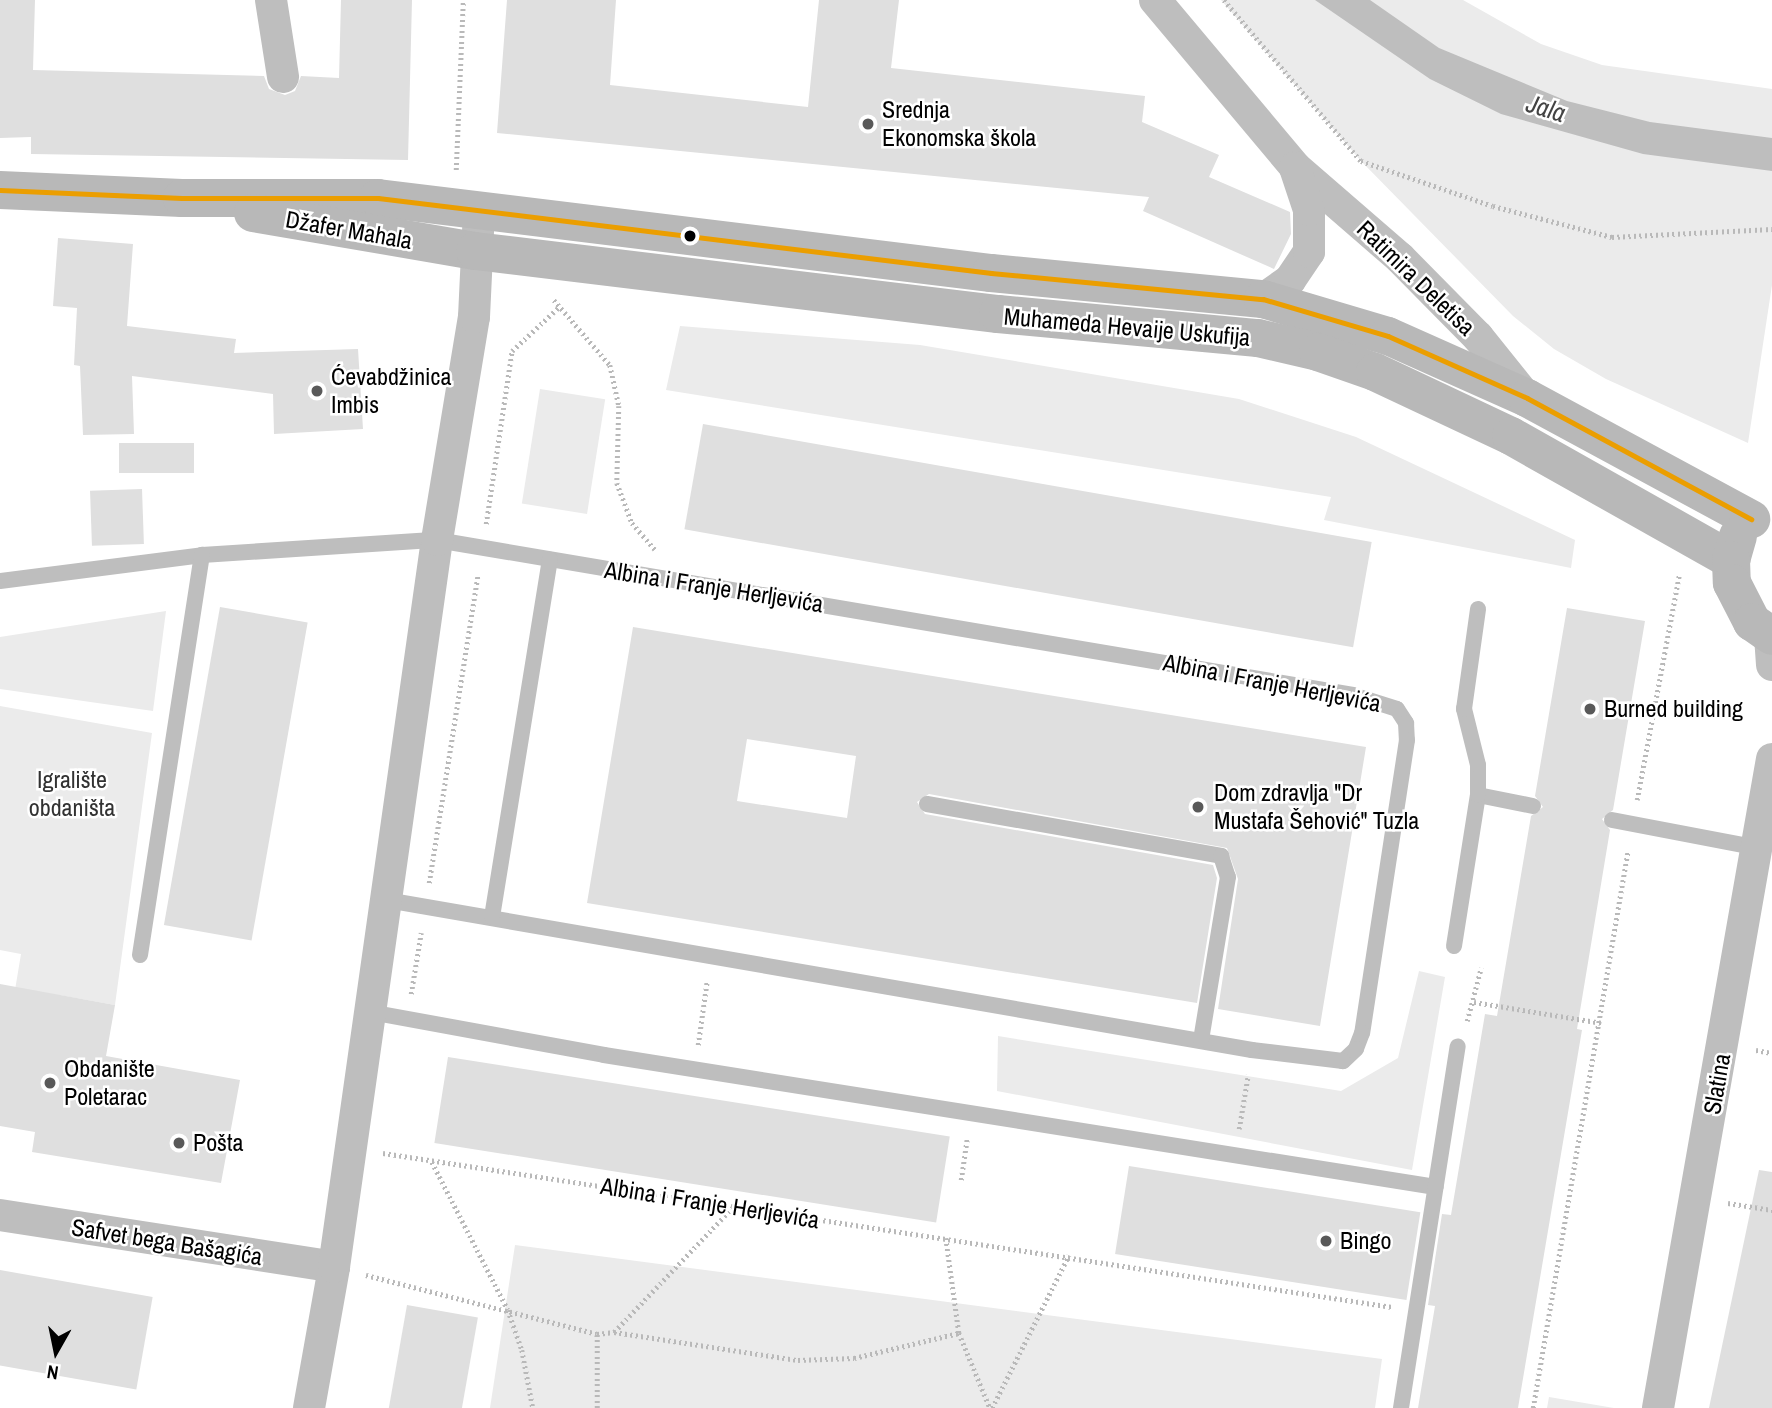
<!DOCTYPE html>
<meta charset="utf-8">
<style>
body{margin:0}
#map{position:relative;width:1772px;height:1408px;overflow:hidden;background:#fff;font-family:"Archivo Narrow",sans-serif}
div>[style]{position:absolute}
[style*='--x']{left:calc(var(--x)*1px);top:calc(var(--y)*1px);width:calc(var(--w)*1px);rotate:calc(var(--a)*1deg)}
.green>*{inset:0;background:#ebebeb;transform-origin:0 0}
.water>*{inset:0;background:#bebebe}
.building>*{inset:0;background:#dfdfdf;transform-origin:0 0}
.path>*{height:4.5px;margin-top:-2.25px;transform-origin:0;background:repeating-linear-gradient(90deg,#b9b9b9 0 2px,transparent 0 5.5px)}
.service>*{height:16px;margin:-8px;padding:0 8px;transform-origin:8px;border-radius:8px;background:#bebebe}
.minor>*{height:32px;margin:-16px;padding:0 16px;transform-origin:16px;border-radius:16px;background:#bebebe}
.secondary>*{height:38px;margin:-19px;padding:0 19px;transform-origin:19px;border-radius:19px;background:#b8b8b8}
.bus-1>*{height:5px;margin:-2.5px;padding:0 2.5px;transform-origin:2.5px;border-radius:2.5px;background:#eb9e00}
.dots>*{width:19px;height:19px;translate:-50% -50%;box-sizing:border-box;border:4px solid #fff;border-radius:50%}
span{translate:-50% -50%;white-space:nowrap;text-align:center;line-height:1.15;-webkit-text-stroke:5px #fff;paint-order:stroke}
.poi-label{font-size:24px;color:#000}
.left{translate:0 -50%;text-align:left}
.street-label{font-size:24px;color:#000}
.park-label{font-size:24px;color:#323232}
.water-label{font-size:26px;color:#434343;font-style:italic}
.north{position:absolute;left:21px;top:1317px;width:70px;height:70px;-webkit-text-stroke:5px #fff;paint-order:stroke;rotate:189deg;font-size:19px;font-weight:700;line-height:28px;text-align:center;color:#000}
.north::after{content:'';display:block;margin:auto;width:24px;height:32px;background:#000;clip-path:polygon(50% 0,100% 100%,50% 72%,0 100%)}
</style>
<div id="map">
<div class="green">
<i style="clip-path:polygon(1221px 0,1463px 0,1541px 44px,1602px 65px,1772px 89px,1772px 285px,1748px 443px,1606px 379px,1554px 349px,1513px 316px,1361px 161px)"></i>
<i style="clip-path:polygon(680px 326px,920px 345px,1239px 399px,1356px 437px,1575px 540px,1571px 568px,1324px 520px,1331px 497px,666px 390px)"></i>
<i style="left:540px;top:389px;width:66px;height:116px;rotate:9deg"></i>
<i style="clip-path:polygon(166px 611px,153px 711px,0 689px,0 637px)"></i>
<i style="clip-path:polygon(0 706px,152px 733px,115px 1005px,59px 995px,8px 1032px,21px 954px,0 950px)"></i>
<i style="clip-path:polygon(1419px 971px,1445px 977px,1412px 1170px,997px 1091px,998px 1036px,1341px 1091px,1398px 1058px)"></i>
<i style="clip-path:polygon(515px 1245px,1382px 1359px,1375px 1408px,490px 1408px)"></i>
<i style="clip-path:polygon(1549px 1397px,1614px 1408px,1547px 1408px)"></i>
</div>
<div class="water">
<i style="clip-path:polygon(1315px 0,1370px 0,1439px 48px,1567px 101px,1650px 122px,1772px 138px,1772px 171px,1643px 154px,1501px 114px,1430px 79px)"></i>
</div>
<div class="building">
<i style="clip-path:polygon(0 0,35px 0,33px 70px,264px 76px,269px 89px,285px 95px,295px 91px,301px 76px,339px 78px,341px 0,412px 0,408px 160px,31px 154px,31px 137px,0 138px)"></i>
<i style="clip-path:polygon(507px 0,616px 0,610px 85px,808px 107px,819px 0,899px 0,891px 68px,1145px 96px,1142px 122px,1219px 155px,1209px 177px,1290px 212px,1291px 234px,1274px 269px,1143px 211px,1149px 197px,497px 133px)"></i>
<i style="clip-path:polygon(58px 238px,133px 244px,127px 326px,236px 339px,234px 353px,358px 349px,363px 429px,274px 434px,273px 394px,132px 376px,134px 434px,83px 435px,80px 366px,74px 365px,77px 308px,53px 306px)"></i>
<i style="left:703px;top:424px;width:679px;height:107px;rotate:10deg"></i>
<i style="left:119px;top:443px;width:75px;height:30px"></i>
<i style="left:142px;top:489px;width:55px;height:52px;rotate:88deg"></i>
<i style="left:220px;top:607px;width:89px;height:323px;rotate:10deg"></i>
<i style="clip-path:polygon(1567px 608px,1645px 621px,1613px 810px,1602px 819px,1610px 830px,1577px 1029px,1582px 1030px,1518px 1408px,1418px 1408px,1435px 1306px,1428px 1305px,1442px 1214px,1451px 1215px,1485px 1014px,1497px 1016px,1531px 816px,1543px 807px,1535px 796px)"></i>
<i style="clip-path:polygon(evenodd,633px 627px,1366px 747px,1320px 1026px,1218px 1009px,1238px 879px,1227px 848px,929px 794px,917px 802px,925px 814px,1213px 865px,1217px 878px,1197px 1003px,587px 903px,633px 627px,747px 739px,856px 756px,847px 818px,737px 801px,747px 739px)"></i>
<i style="clip-path:polygon(0 984px,115px 1005px,106px 1056px,240px 1080px,221px 1183px,32px 1152px,35px 1132px,0 1126px)"></i>
<i style="left:448px;top:1057px;width:508px;height:87px;rotate:9deg"></i>
<i style="left:1129px;top:1166px;width:295px;height:89px;rotate:9deg"></i>
<i style="clip-path:polygon(1759px 1170px,1772px 1172px,1772px 1408px,1709px 1408px)"></i>
<i style="left:0;top:1270px;width:155px;height:94px;rotate:10deg"></i>
<i style="left:407px;top:1305px;width:72px;height:105px;rotate:10deg"></i>
</div>
<div class="path">
<i style="--x:1224;--y:0;--w:211;--a:49.6"></i>
<i style="--x:1361;--y:161;--w:139;--a:18.8"></i>
<i style="--x:1493;--y:206;--w:123;--a:14.6"></i>
<i style="--x:1612;--y:237;--w:160;--a:-2.9"></i>
<i style="--x:456;--y:170;--w:170;--a:-87.6"></i>
<i style="--x:554;--y:300;--w:86;--a:49.3"></i>
<i style="--x:610;--y:365;--w:42;--a:77.6"></i>
<i style="--x:619;--y:406;--w:77;--a:91.5"></i>
<i style="--x:617;--y:483;--w:43;--a:69.4"></i>
<i style="--x:632;--y:523;--w:35;--a:49"></i>
<i style="--x:486;--y:524;--w:175;--a:-81.5"></i>
<i style="--x:512;--y:351;--w:63;--a:-43.1"></i>
<i style="--x:1637;--y:800;--w:229;--a:-79.4"></i>
<i style="--x:429;--y:883;--w:313;--a:-81"></i>
<i style="--x:411;--y:994;--w:62;--a:-80.7"></i>
<i style="--x:1474;--y:1002;--w:130;--a:9.3"></i>
<i style="--x:1467;--y:1021;--w:55;--a:-75.2"></i>
<i style="--x:698;--y:1045;--w:65;--a:-82"></i>
<i style="--x:1756;--y:1050;--w:16;--a:11"></i>
<i style="--x:1239;--y:1129;--w:55;--a:-80.5"></i>
<i style="--x:383;--y:1153;--w:1021;--a:8.68"></i>
<i style="--x:432;--y:1162;--w:166;--a:62.8"></i>
<i style="--x:508;--y:1310;--w:42;--a:70.7"></i>
<i style="--x:522;--y:1350;--w:59;--a:79.3"></i>
<i style="--x:961;--y:1180;--w:41;--a:-81.7"></i>
<i style="--x:1728;--y:1203;--w:45;--a:9"></i>
<i style="--x:946;--y:1238;--w:96;--a:82.2"></i>
<i style="--x:959;--y:1333;--w:81;--a:67.5"></i>
<i style="--x:366;--y:1275;--w:238;--a:14.3"></i>
<i style="--x:614;--y:1332;--w:173;--a:-46.4"></i>
<i style="--x:597;--y:1408;--w:74;--a:-90"></i>
<i style="--x:597;--y:1334;--w:17;--a:-7"></i>
<i style="--x:614;--y:1332;--w:186;--a:8.7"></i>
<i style="--x:798;--y:1360;--w:56;--a:-2"></i>
<i style="--x:854;--y:1358;--w:108;--a:-13.4"></i>
<i style="--x:992;--y:1408;--w:171;--a:-63.3"></i>
<i style="--x:1533;--y:1408;--w:566;--a:-80.34"></i>
</div>
<div class="service">
<i style="--x:0;--y:581;--w:204;--a:-7.3"></i>
<i style="--x:202;--y:555;--w:235;--a:-3.7"></i>
<i style="--x:437;--y:540;--w:929;--a:9.6"></i>
<i style="--x:1353;--y:695;--w:46;--a:17.7"></i>
<i style="--x:1397;--y:709;--w:17;--a:57"></i>
<i style="--x:1406;--y:723;--w:17;--a:87"></i>
<i style="--x:1407;--y:740;--w:296;--a:98.7"></i>
<i style="--x:1362;--y:1033;--w:17;--a:111"></i>
<i style="--x:1356;--y:1049;--w:18;--a:137"></i>
<i style="--x:1343;--y:1061;--w:92;--a:-173.1"></i>
<i style="--x:1252;--y:1050;--w:879;--a:-170.17"></i>
<i style="--x:1478;--y:795;--w:56;--a:11.3"></i>
<i style="--x:927;--y:804;--w:299;--a:10"></i>
<i style="--x:1221;--y:856;--w:22;--a:72"></i>
<i style="--x:1228;--y:877;--w:165;--a:99.4"></i>
<i style="--x:1612;--y:820;--w:150;--a:10.8"></i>
<i style="--x:492;--y:917;--w:362;--a:-80.8"></i>
<i style="--x:1454;--y:946;--w:153;--a:-81"></i>
<i style="--x:1478;--y:795;--w:30;--a:-90"></i>
<i style="--x:1478;--y:765;--w:58;--a:-104"></i>
<i style="--x:1464;--y:709;--w:101;--a:-82"></i>
<i style="--x:140;--y:955;--w:405;--a:-81.2"></i>
<i style="--x:370;--y:1012;--w:238;--a:10.4"></i>
<i style="--x:604;--y:1055;--w:842;--a:9.02"></i>
<i style="--x:1401;--y:1408;--w:366;--a:-81.1"></i>
</div>
<div class="minor">
<i style="--x:271;--y:0;--w:78;--a:81.1"></i>
<i style="--x:1155;--y:0;--w:218;--a:50"></i>
<i style="--x:1295;--y:167;--w:139;--a:40.9"></i>
<i style="--x:1400;--y:258;--w:111;--a:45.4"></i>
<i style="--x:1478;--y:337;--w:77;--a:51.3"></i>
<i style="--x:1263;--y:299;--w:33;--a:-35"></i>
<i style="--x:1290;--y:280;--w:34;--a:-56"></i>
<i style="--x:1309;--y:252;--w:42;--a:-90"></i>
<i style="--x:1309;--y:210;--w:44;--a:-108.4"></i>
<i style="--x:1770;--y:636;--w:29;--a:86"></i>
<i style="--x:0;--y:1215;--w:338;--a:8.8"></i>
<i style="--x:309;--y:1408;--w:143;--a:-79.9"></i>
<i style="--x:334;--y:1267;--w:734;--a:-81.94"></i>
<i style="--x:437;--y:540;--w:226;--a:-80.6"></i>
<i style="--x:474;--y:317;--w:107;--a:-87.3"></i>
<i style="--x:1658;--y:1408;--w:659;--a:-80.04"></i>
</div>
<div class="secondary">
<i style="--x:0;--y:190;--w:182;--a:2.5"></i>
<i style="--x:182;--y:198;--w:196;--a:0"></i>
<i style="--x:378;--y:198;--w:618;--a:6.98"></i>
<i style="--x:991;--y:273;--w:273;--a:5.5"></i>
<i style="--x:1263;--y:299;--w:130;--a:16.5"></i>
<i style="--x:1388;--y:336;--w:152;--a:24"></i>
<i style="--x:1527;--y:398;--w:255;--a:28.4"></i>
<i style="--x:253;--y:213;--w:225;--a:9.7"></i>
<i style="--x:475;--y:251;--w:527;--a:6.87"></i>
<i style="--x:998;--y:314;--w:261;--a:5.3"></i>
<i style="--x:1258;--y:338;--w:62;--a:13.1"></i>
<i style="--x:1318;--y:352;--w:60;--a:19.3"></i>
<i style="--x:1375;--y:372;--w:150;--a:25.2"></i>
<i style="--x:1511;--y:436;--w:253;--a:29.4"></i>
<i style="--x:1738;--y:536;--w:25;--a:106"></i>
<i style="--x:1731;--y:560;--w:23;--a:88"></i>
<i style="--x:1732;--y:583;--w:44;--a:62.9"></i>
<i style="--x:1752;--y:622;--w:24;--a:35"></i>
</div>
<div class="bus-1">
<i style="--x:0;--y:190;--w:182;--a:2.5"></i>
<i style="--x:182;--y:198;--w:196;--a:0"></i>
<i style="--x:378;--y:198;--w:618;--a:6.98"></i>
<i style="--x:991;--y:273;--w:273;--a:5.5"></i>
<i style="--x:1263;--y:299;--w:130;--a:16.5"></i>
<i style="--x:1388;--y:336;--w:152;--a:24"></i>
<i style="--x:1527;--y:398;--w:255;--a:28.4"></i>
</div>
<div class="dots">
<i style="left:868px;top:124px;background:#595959"></i>
<i style="left:690px;top:236px;background:#000"></i>
<i style="left:317px;top:391px;background:#595959"></i>
<i style="left:1590px;top:709px;background:#595959"></i>
<i style="left:1198px;top:807px;background:#595959"></i>
<i style="left:50px;top:1083px;background:#595959"></i>
<i style="left:179px;top:1143px;background:#595959"></i>
<i style="left:1326px;top:1241px;background:#595959"></i>
</div>
<div class="poi-label">
<span class="left" style="left:882px;top:124px">Srednja<br>Ekonomska škola</span>
<span class="left" style="left:331px;top:391px">Ćevabdžinica<br>Imbis</span>
<span class="left" style="left:1604px;top:709px">Burned building</span>
<span class="left" style="left:1214px;top:807px">Dom zdravlja "Dr<br>Mustafa Šehović" Tuzla</span>
<span class="left" style="left:64px;top:1083px">Obdanište<br>Poletarac</span>
<span class="left" style="left:193px;top:1143px">Pošta</span>
<span class="left" style="left:1340px;top:1241px">Bingo</span>
</div>
<div class="street-label">
<span style="left:349px;top:230px;rotate:10deg">Džafer Mahala</span>
<span style="left:1416px;top:278px;rotate:44deg">Ratimira Deletisa</span>
<span style="left:1127px;top:327px;rotate:5deg">Muhameda Hevaije Uskufija</span>
<span style="left:714px;top:587px;rotate:9deg">Albina i Franje Herljevića</span>
<span style="left:1272px;top:683px;rotate:11deg">Albina i Franje Herljevića</span>
<span style="left:1717px;top:1084px;rotate:-80deg">Slatina</span>
<span style="left:710px;top:1203px;rotate:9deg">Albina i Franje Herljevića</span>
<span style="left:167px;top:1242px;rotate:9deg">Safvet bega Bašagića</span>
</div>
<div class="park-label">
<span style="left:72px;top:794px">Igralište<br>obdaništa</span>
</div>
<div class="water-label">
<span style="left:1546px;top:108px;rotate:17deg">Jala</span>
</div>
<div class="north">N</div>
</div>
